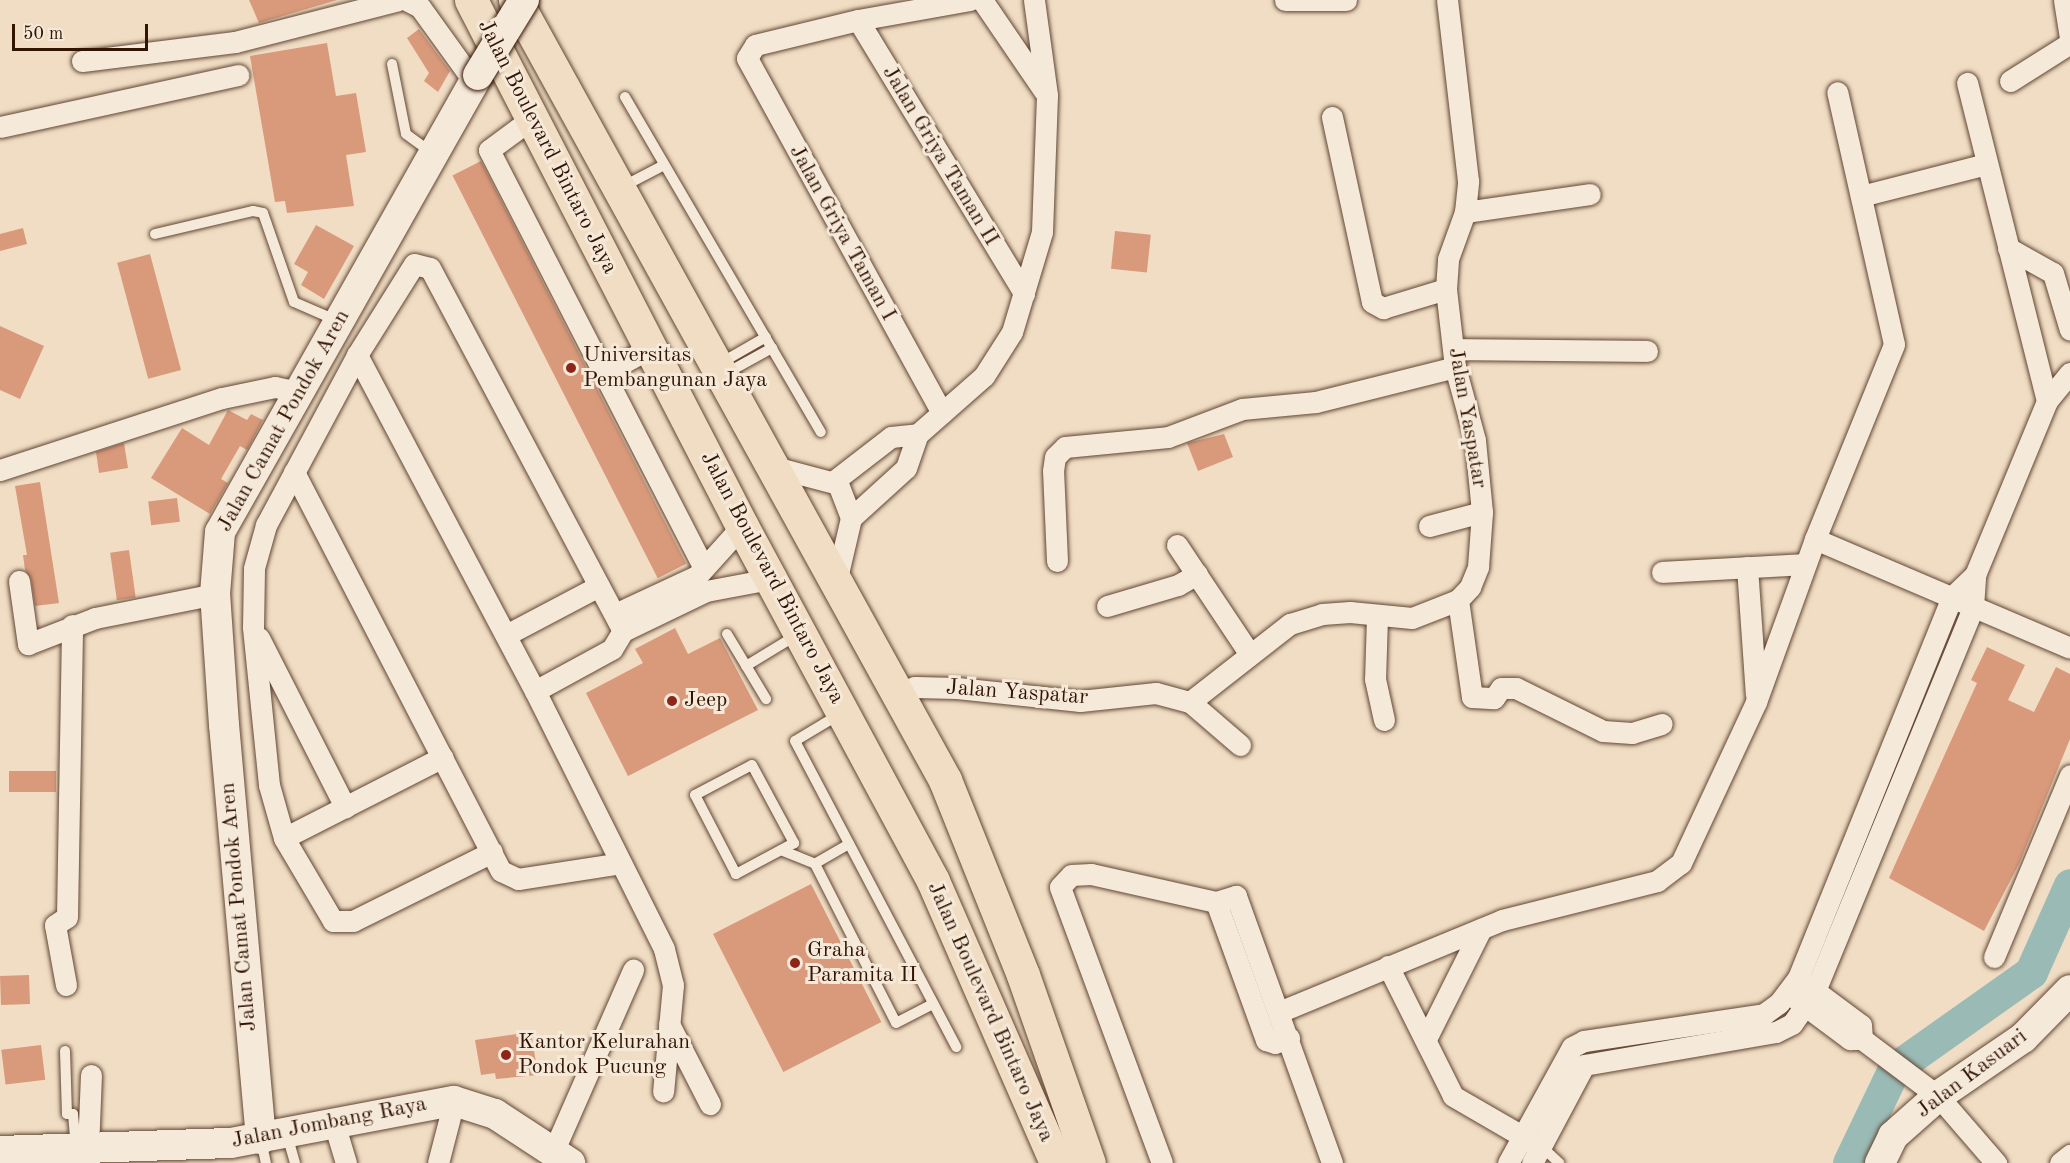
<!DOCTYPE html>
<style>
body{margin:0}
#map{position:relative;width:2070px;height:1163px;overflow:hidden;background:#f0ddc4;font-family:"Old Standard TT",serif}
div>[style]{position:absolute}
[style*='--x']{left:calc(var(--x)*1px);top:calc(var(--y)*1px);width:calc(var(--w)*1px);rotate:calc(var(--a)*1deg)}
.river>*{height:33px;margin:-16.5px;padding:0 16.5px;transform-origin:16.5px;border-radius:16.5px;background:#9abbb5}
.building>*{inset:0;background:#d9997b;transform-origin:0 0}
.roads{filter:drop-shadow(0 0 2px #624633) drop-shadow(0 0 2px #624633)}
.service>*{height:10px;margin:-5px;padding:0 5px;transform-origin:5px;border-radius:5px;background:#f5e9d9}
.minor>*{height:21px;margin:-10.5px;padding:0 10.5px;transform-origin:10.5px;border-radius:10.5px;background:#f5e9d9}
.secondary>*{height:30px;margin:-15px;padding:0 15px;transform-origin:15px;border-radius:15px;background:#f5e9d9}
.primary>*{height:33px;margin:-16.5px;padding:0 16.5px;transform-origin:16.5px;border-radius:16.5px;background:#f0ddc4}
.bridges{filter:drop-shadow(0 0 2px #321403) drop-shadow(0 0 2px #321403)}
.secondary-bridge>*{height:30px;margin:-15px;padding:0 15px;transform-origin:15px;border-radius:15px;background:#f5e9d9}
.dots>*{width:16px;height:16px;translate:-50% -50%;box-sizing:border-box;border:3px solid #f5e9d9;border-radius:50%}
span{translate:-50% -50%;white-space:nowrap;text-align:center;line-height:1.15;-webkit-text-stroke:6px #f5e9d9;paint-order:stroke}
.street-label{font-size:22px;color:#321403}
.poi-label{font-size:22px;color:#321403}
.left{translate:0 -50%;text-align:left}
.scale{position:absolute;left:12px;top:24px;width:136px;height:27px;box-sizing:border-box;border:3px solid #321403;border-top:0;padding-left:8px;font-size:18px;line-height:21px;white-space:nowrap;color:#321403;-webkit-text-stroke:4px #f5e9d9;paint-order:stroke}
</style>
<div id="map">
<div class="river">
<i style="--x:1849;--y:1163;--w:104;--a:-64.4"></i>
<i style="--x:1894;--y:1069;--w:168;--a:-35.3"></i>
<i style="--x:2031;--y:972;--w:95;--a:-65.9"></i>
</div>
<div class="building">
<i style="clip-path:polygon(249px 0,337px 0,259px 23px)"></i>
<i style="clip-path:polygon(419px 29px,450px 71px,438px 92px,424px 81px,429px 73px,407px 38px)"></i>
<i style="clip-path:polygon(327px 43px,336px 96px,356px 93px,366px 152px,346px 155px,354px 206px,287px 213px,285px 201px,275px 202px,250px 56px)"></i>
<i style="left:481px;top:161px;width:452px;height:32px;rotate:63deg"></i>
<i style="clip-path:polygon(316px 225px,354px 246px,324px 299px,301px 285px,308px 272px,294px 264px)"></i>
<i style="clip-path:polygon(23px 228px,27px 244px,0 251px,0 234px)"></i>
<i style="left:1115px;top:231px;width:36px;height:38px;rotate:6deg"></i>
<i style="left:150px;top:254px;width:120px;height:34px;rotate:75deg"></i>
<i style="clip-path:polygon(0 326px,44px 346px,20px 399px,0 390px)"></i>
<i style="clip-path:polygon(228px 410px,247px 420px,251px 414px,263px 420px,247px 450px,240px 446px,221px 479px,228px 483px,210px 514px,151px 478px,182px 428px,209px 445px)"></i>
<i style="clip-path:polygon(1224px 434px,1233px 457px,1198px 471px,1187px 443px)"></i>
<i style="clip-path:polygon(124px 443px,128px 468px,99px 473px,96px 452px)"></i>
<i style="clip-path:polygon(40px 482px,59px 603px,35px 606px,31px 579px,25px 570px,23px 555px,27px 555px,15px 486px)"></i>
<i style="left:177px;top:498px;width:24px;height:29px;rotate:83deg"></i>
<i style="left:129px;top:550px;width:48px;height:19px;rotate:82deg"></i>
<i style="clip-path:polygon(675px 628px,688px 654px,720px 638px,758px 710px,628px 776px,586px 693px,643px 663px,635px 649px)"></i>
<i style="clip-path:polygon(1987px 647px,2025px 665px,2008px 700px,2034px 712px,2056px 667px,2070px 674px,2070px 739px,2019px 864px,1984px 931px,1889px 878px,1977px 683px,1971px 680px)"></i>
<i style="left:56px;top:771px;width:21px;height:47px;rotate:90deg"></i>
<i style="left:811px;top:884px;width:155px;height:110px;rotate:63deg"></i>
<i style="left:29px;top:975px;width:29px;height:29px;rotate:88deg"></i>
<i style="clip-path:polygon(531px 1032px,538px 1075px,496px 1079px,495px 1073px,481px 1075px,475px 1040px)"></i>
<i style="left:41px;top:1045px;width:35px;height:40px;rotate:83deg"></i>
</div>
<div class="roads">
<div class="service">
<i style="--x:392;--y:64;--w:71;--a:78.7"></i>
<i style="--x:406;--y:134;--w:31;--a:36"></i>
<i style="--x:625;--y:97;--w:388;--a:59.7"></i>
<i style="--x:622;--y:187;--w:47;--a:-27.6"></i>
<i style="--x:155;--y:234;--w:101;--a:-13.2"></i>
<i style="--x:253;--y:211;--w:10;--a:11"></i>
<i style="--x:263;--y:213;--w:94;--a:70.8"></i>
<i style="--x:294;--y:302;--w:48;--a:23.4"></i>
<i style="--x:719;--y:364;--w:54;--a:-29.9"></i>
<i style="--x:725;--y:374;--w:54;--a:-29"></i>
<i style="--x:727;--y:634;--w:76;--a:59"></i>
<i style="--x:746;--y:666;--w:60;--a:-31.3"></i>
<i style="--x:840;--y:714;--w:52;--a:149"></i>
<i style="--x:795;--y:741;--w:346;--a:62.2"></i>
<i style="--x:752;--y:765;--w:89;--a:61.7"></i>
<i style="--x:794;--y:843;--w:66;--a:151.9"></i>
<i style="--x:736;--y:874;--w:89;--a:-117.4"></i>
<i style="--x:695;--y:795;--w:64;--a:-27.8"></i>
<i style="--x:849;--y:844;--w:39;--a:150"></i>
<i style="--x:815;--y:864;--w:178;--a:63"></i>
<i style="--x:896;--y:1023;--w:42;--a:-27.2"></i>
<i style="--x:781;--y:850;--w:37;--a:22"></i>
<i style="--x:65;--y:1051;--w:63;--a:88.2"></i>
<i style="--x:67;--y:1114;--w:6;--a:0"></i>
<i style="--x:73;--y:1114;--w:33;--a:85"></i>
<i style="--x:287;--y:1135;--w:29;--a:74"></i>
<i style="--x:261;--y:1140;--w:24;--a:78"></i>
<i style="--x:1541;--y:1146;--w:25;--a:43"></i>
</div>
<div class="minor">
<i style="--x:406;--y:0;--w:16;--a:27"></i>
<i style="--x:420;--y:7;--w:92;--a:54.2"></i>
<i style="--x:982;--y:0;--w:110;--a:55.7"></i>
<i style="--x:1285;--y:0;--w:61;--a:0"></i>
<i style="--x:2064;--y:0;--w:36;--a:81"></i>
<i style="--x:858;--y:20;--w:320;--a:58.7"></i>
<i style="--x:82;--y:61;--w:154;--a:-7.1"></i>
<i style="--x:235;--y:42;--w:168;--a:-14.4"></i>
<i style="--x:2010;--y:81;--w:71;--a:-32.3"></i>
<i style="--x:1332;--y:117;--w:189;--a:77.8"></i>
<i style="--x:1372;--y:302;--w:13;--a:29"></i>
<i style="--x:1383;--y:308;--w:66;--a:-16.8"></i>
<i style="--x:531;--y:119;--w:52;--a:143.6"></i>
<i style="--x:489;--y:150;--w:470;--a:62.8"></i>
<i style="--x:0;--y:127;--w:244;--a:-12.3"></i>
<i style="--x:1861;--y:196;--w:130;--a:-14.3"></i>
<i style="--x:1465;--y:212;--w:126;--a:-8.2"></i>
<i style="--x:2008;--y:248;--w:51;--a:29.1"></i>
<i style="--x:2053;--y:273;--w:59;--a:73.4"></i>
<i style="--x:1455;--y:349;--w:192;--a:0.6"></i>
<i style="--x:357;--y:355;--w:380;--a:62.1"></i>
<i style="--x:535;--y:691;--w:288;--a:63.4"></i>
<i style="--x:664;--y:949;--w:37;--a:76"></i>
<i style="--x:673;--y:985;--w:107;--a:95.3"></i>
<i style="--x:604;--y:373;--w:55;--a:-28.4"></i>
<i style="--x:2047;--y:401;--w:36;--a:-51"></i>
<i style="--x:942;--y:413;--w:405;--a:-118.8"></i>
<i style="--x:747;--y:58;--w:15;--a:-58"></i>
<i style="--x:755;--y:45;--w:106;--a:-13.6"></i>
<i style="--x:858;--y:20;--w:114;--a:-10.1"></i>
<i style="--x:774;--y:467;--w:66;--a:14.9"></i>
<i style="--x:838;--y:484;--w:36;--a:69"></i>
<i style="--x:851;--y:518;--w:66;--a:103.2"></i>
<i style="--x:0;--y:470;--w:233;--a:-18"></i>
<i style="--x:222;--y:398;--w:54;--a:-11.7"></i>
<i style="--x:275;--y:387;--w:24;--a:12"></i>
<i style="--x:294;--y:472;--w:449;--a:62.6"></i>
<i style="--x:501;--y:871;--w:19;--a:25"></i>
<i style="--x:518;--y:879;--w:104;--a:-8.8"></i>
<i style="--x:834;--y:481;--w:72;--a:-37.7"></i>
<i style="--x:891;--y:437;--w:27;--a:-6"></i>
<i style="--x:851;--y:518;--w:74;--a:-42.3"></i>
<i style="--x:906;--y:468;--w:36;--a:-71"></i>
<i style="--x:918;--y:434;--w:88;--a:-41.3"></i>
<i style="--x:984;--y:376;--w:52;--a:-57.5"></i>
<i style="--x:1012;--y:332;--w:104;--a:-73.3"></i>
<i style="--x:1042;--y:232;--w:137;--a:-87.9"></i>
<i style="--x:1047;--y:95;--w:96;--a:-97.8"></i>
<i style="--x:1429;--y:526;--w:55;--a:-14.8"></i>
<i style="--x:1815;--y:539;--w:277;--a:23.1"></i>
<i style="--x:1177;--y:545;--w:130;--a:56.3"></i>
<i style="--x:1057;--y:561;--w:90;--a:-92.5"></i>
<i style="--x:1053;--y:471;--w:14;--a:-82"></i>
<i style="--x:1055;--y:457;--w:14;--a:-45"></i>
<i style="--x:1065;--y:447;--w:103;--a:-5.5"></i>
<i style="--x:1168;--y:437;--w:79;--a:-20.7"></i>
<i style="--x:1242;--y:409;--w:74;--a:-5.4"></i>
<i style="--x:1316;--y:402;--w:143;--a:-14.1"></i>
<i style="--x:1747;--y:567;--w:128;--a:86"></i>
<i style="--x:1662;--y:572;--w:143;--a:-3.2"></i>
<i style="--x:19;--y:581;--w:64;--a:81.9"></i>
<i style="--x:28;--y:644;--w:72;--a:-21.2"></i>
<i style="--x:95;--y:618;--w:122;--a:-11.3"></i>
<i style="--x:1458;--y:600;--w:98;--a:81.8"></i>
<i style="--x:1472;--y:697;--w:22;--a:3"></i>
<i style="--x:1494;--y:698;--w:12;--a:-55"></i>
<i style="--x:1501;--y:688;--w:15;--a:0"></i>
<i style="--x:1516;--y:688;--w:97;--a:26.3"></i>
<i style="--x:1603;--y:731;--w:29;--a:4"></i>
<i style="--x:1632;--y:733;--w:31;--a:-17"></i>
<i style="--x:1107;--y:606;--w:74;--a:-16.5"></i>
<i style="--x:1178;--y:585;--w:22;--a:-30"></i>
<i style="--x:615;--y:614;--w:90;--a:-24.9"></i>
<i style="--x:697;--y:576;--w:67;--a:-48"></i>
<i style="--x:1377;--y:617;--w:62;--a:91.8"></i>
<i style="--x:1375;--y:679;--w:42;--a:77.6"></i>
<i style="--x:506;--y:635;--w:105;--a:-27.8"></i>
<i style="--x:259;--y:638;--w:190;--a:63"></i>
<i style="--x:535;--y:691;--w:88;--a:-28.6"></i>
<i style="--x:612;--y:649;--w:21;--a:-59"></i>
<i style="--x:623;--y:631;--w:92;--a:-25.7"></i>
<i style="--x:706;--y:591;--w:65;--a:-10.6"></i>
<i style="--x:899;--y:693;--w:17;--a:-21"></i>
<i style="--x:915;--y:687;--w:42;--a:1.4"></i>
<i style="--x:957;--y:688;--w:124;--a:6"></i>
<i style="--x:1080;--y:701;--w:76;--a:-6"></i>
<i style="--x:1156;--y:693;--w:35;--a:15"></i>
<i style="--x:1190;--y:702;--w:127;--a:-38"></i>
<i style="--x:1290;--y:624;--w:34;--a:-17"></i>
<i style="--x:1322;--y:614;--w:28;--a:-4"></i>
<i style="--x:1350;--y:612;--w:62;--a:5.5"></i>
<i style="--x:1412;--y:618;--w:49;--a:-21.4"></i>
<i style="--x:1458;--y:600;--w:18;--a:-47"></i>
<i style="--x:1470;--y:587;--w:22;--a:-68"></i>
<i style="--x:1478;--y:567;--w:55;--a:-85.8"></i>
<i style="--x:1482;--y:512;--w:72;--a:-95.6"></i>
<i style="--x:1475;--y:440;--w:76;--a:-105.3"></i>
<i style="--x:1455;--y:367;--w:79;--a:-96.6"></i>
<i style="--x:1446;--y:289;--w:30;--a:-86"></i>
<i style="--x:1448;--y:259;--w:50;--a:-70.1"></i>
<i style="--x:1465;--y:212;--w:31;--a:-84"></i>
<i style="--x:1468;--y:181;--w:182;--a:-96.6"></i>
<i style="--x:1190;--y:702;--w:66;--a:40.7"></i>
<i style="--x:284;--y:838;--w:178;--a:-27"></i>
<i style="--x:492;--y:852;--w:155;--a:153.6"></i>
<i style="--x:353;--y:921;--w:20;--a:180"></i>
<i style="--x:333;--y:921;--w:96;--a:-120.6"></i>
<i style="--x:284;--y:838;--w:55;--a:-105.8"></i>
<i style="--x:269;--y:785;--w:159;--a:-95.8"></i>
<i style="--x:253;--y:627;--w:59;--a:-89"></i>
<i style="--x:254;--y:568;--w:45;--a:-74.4"></i>
<i style="--x:266;--y:525;--w:193;--a:-61.8"></i>
<i style="--x:357;--y:355;--w:107;--a:-57.9"></i>
<i style="--x:414;--y:264;--w:16;--a:14"></i>
<i style="--x:430;--y:268;--w:411;--a:62"></i>
<i style="--x:1216;--y:902;--w:147;--a:70.1"></i>
<i style="--x:1266;--y:1040;--w:9;--a:18"></i>
<i style="--x:1275;--y:1043;--w:15;--a:-20"></i>
<i style="--x:1994;--y:957;--w:197;--a:-67.3"></i>
<i style="--x:1388;--y:966;--w:145;--a:63.4"></i>
<i style="--x:1453;--y:1096;--w:94;--a:30.1"></i>
<i style="--x:1803;--y:982;--w:72;--a:36.6"></i>
<i style="--x:1861;--y:1025;--w:14;--a:86"></i>
<i style="--x:66;--y:985;--w:61;--a:-100.4"></i>
<i style="--x:55;--y:925;--w:14;--a:-34"></i>
<i style="--x:67;--y:917;--w:292;--a:-89"></i>
<i style="--x:1795;--y:998;--w:69;--a:36.7"></i>
<i style="--x:1850;--y:1039;--w:12;--a:0"></i>
<i style="--x:1862;--y:1039;--w:95;--a:36.9"></i>
<i style="--x:1938;--y:1096;--w:89;--a:49.1"></i>
<i style="--x:1279;--y:1012;--w:241;--a:-22.4"></i>
<i style="--x:1502;--y:920;--w:160;--a:-14.1"></i>
<i style="--x:1657;--y:881;--w:30;--a:-37"></i>
<i style="--x:1681;--y:863;--w:178;--a:-65"></i>
<i style="--x:1756;--y:702;--w:173;--a:-70.1"></i>
<i style="--x:1815;--y:539;--w:210;--a:-67.9"></i>
<i style="--x:1894;--y:344;--w:258;--a:-102.7"></i>
<i style="--x:669;--y:1024;--w:90;--a:62.9"></i>
<i style="--x:1426;--y:1039;--w:123;--a:-63.4"></i>
<i style="--x:334;--y:1123;--w:42;--a:73.3"></i>
<i style="--x:88;--y:1149;--w:74;--a:-87.7"></i>
<i style="--x:554;--y:1150;--w:197;--a:-66.3"></i>
<i style="--x:438;--y:1163;--w:64;--a:-75.5"></i>
<i style="--x:1162;--y:1163;--w:294;--a:-110.3"></i>
<i style="--x:1060;--y:887;--w:16;--a:-47"></i>
<i style="--x:1071;--y:875;--w:20;--a:-3"></i>
<i style="--x:1091;--y:874;--w:128;--a:12.6"></i>
<i style="--x:1216;--y:902;--w:21;--a:-17"></i>
<i style="--x:1236;--y:896;--w:284;--a:70.2"></i>
<i style="--x:1508;--y:1163;--w:132;--a:-61.1"></i>
<i style="--x:1572;--y:1047;--w:13;--a:-27"></i>
<i style="--x:1584;--y:1041;--w:182;--a:-8.5"></i>
<i style="--x:1764;--y:1014;--w:19;--a:-36"></i>
<i style="--x:1779;--y:1003;--w:31;--a:-53"></i>
<i style="--x:1798;--y:978;--w:411;--a:-68"></i>
<i style="--x:1952;--y:597;--w:32;--a:-44"></i>
<i style="--x:1532;--y:1163;--w:111;--a:-62"></i>
<i style="--x:1584;--y:1065;--w:195;--a:-9.8"></i>
<i style="--x:1776;--y:1032;--w:18;--a:-27"></i>
<i style="--x:1792;--y:1024;--w:40;--a:-55.1"></i>
<i style="--x:1815;--y:991;--w:415;--a:-67.6"></i>
<i style="--x:1973;--y:607;--w:32;--a:-86"></i>
<i style="--x:1975;--y:575;--w:188;--a:-67.5"></i>
<i style="--x:2047;--y:401;--w:328;--a:-104.1"></i>
<i style="--x:2060;--y:1163;--w:13;--a:-39"></i>
</div>
<div class="secondary">
<i style="--x:261;--y:1139;--w:416;--a:-95.1"></i>
<i style="--x:224;--y:725;--w:131;--a:-93.9"></i>
<i style="--x:215;--y:594;--w:62;--a:-85.4"></i>
<i style="--x:220;--y:532;--w:525;--a:-60.55"></i>
<i style="--x:0;--y:1151;--w:231;--a:-2"></i>
<i style="--x:231;--y:1143;--w:227;--a:-10.7"></i>
<i style="--x:454;--y:1101;--w:43;--a:17.6"></i>
<i style="--x:495;--y:1114;--w:90;--a:33.2"></i>
<i style="--x:1880;--y:1163;--w:30;--a:-64"></i>
<i style="--x:1893;--y:1136;--w:60;--a:-41.6"></i>
<i style="--x:1938;--y:1096;--w:103;--a:-34.3"></i>
<i style="--x:2023;--y:1038;--w:67;--a:-45.6"></i>
</div>
<div class="primary">
<i style="--x:471;--y:0;--w:592;--a:62.74"></i>
<i style="--x:742;--y:526;--w:403;--a:61.7"></i>
<i style="--x:933;--y:881;--w:308;--a:66.4"></i>
<i style="--x:515;--y:0;--w:891;--a:61.13"></i>
<i style="--x:945;--y:780;--w:210;--a:68.2"></i>
<i style="--x:1023;--y:975;--w:199;--a:70.7"></i>
</div>
</div>
<div class="bridges">
<div class="secondary-bridge">
<i style="--x:478;--y:75;--w:88;--a:-58.5"></i>
</div>
</div>
<div class="dots">
<i style="left:571px;top:368px;background:#8f2418"></i>
<i style="left:672px;top:701px;background:#8f2418"></i>
<i style="left:795px;top:963px;background:#8f2418"></i>
<i style="left:506px;top:1055px;background:#8f2418"></i>
</div>
<div class="street-label">
<span style="left:547px;top:147px;rotate:63deg">Jalan Boulevard Bintaro Jaya</span>
<span style="left:940px;top:156px;rotate:59deg">Jalan Griya Taman II</span>
<span style="left:842px;top:233px;rotate:61deg">Jalan Griya Taman I</span>
<span style="left:1467px;top:418px;rotate:80deg">Jalan Yaspatar</span>
<span style="left:284px;top:421px;rotate:-61deg">Jalan Camat Pondok Aren</span>
<span style="left:772px;top:578px;rotate:62deg">Jalan Boulevard Bintaro Jaya</span>
<span style="left:1017px;top:693px;rotate:4deg">Jalan Yaspatar</span>
<span style="left:239px;top:907px;rotate:-95deg">Jalan Camat Pondok Aren</span>
<span style="left:990px;top:1012px;rotate:66deg">Jalan Boulevard Bintaro Jaya</span>
<span style="left:1972px;top:1074px;rotate:-37deg">Jalan Kasuari</span>
<span style="left:329px;top:1123px;rotate:-11deg">Jalan Jombang Raya</span>
</div>
<div class="poi-label">
<span class="left" style="left:583px;top:368px">Universitas<br>Pembangunan Jaya</span>
<span class="left" style="left:684px;top:701px">Jeep</span>
<span class="left" style="left:807px;top:963px">Graha<br>Paramita II</span>
<span class="left" style="left:518px;top:1055px">Kantor Kelurahan<br>Pondok Pucung</span>
</div>
<div class="scale">50 m</div>
</div>
